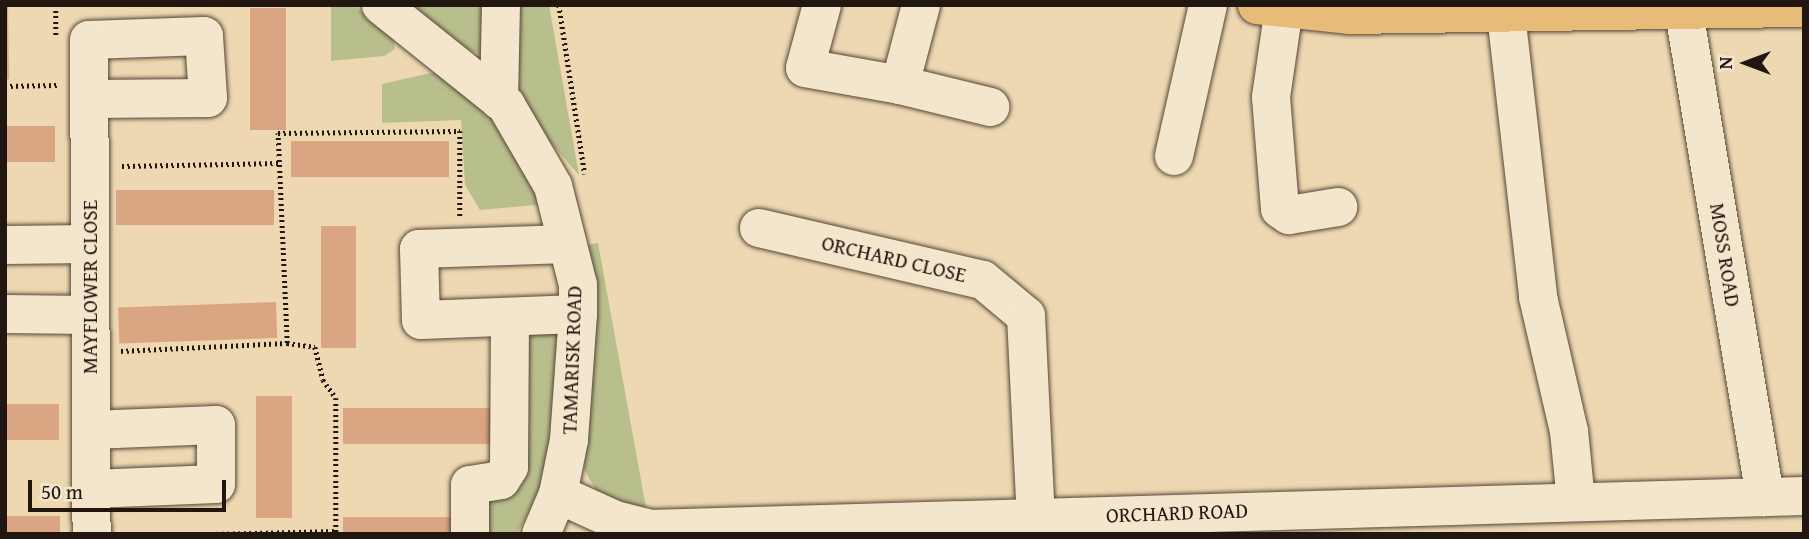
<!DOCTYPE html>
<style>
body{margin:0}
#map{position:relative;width:1809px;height:539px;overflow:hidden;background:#eed8b2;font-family:"Gentium Book Plus",serif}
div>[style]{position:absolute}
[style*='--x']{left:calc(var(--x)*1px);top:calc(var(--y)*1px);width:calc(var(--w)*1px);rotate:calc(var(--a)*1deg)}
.green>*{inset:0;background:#b9bf8c}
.building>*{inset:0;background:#daa582;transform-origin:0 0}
.path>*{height:4.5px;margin-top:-2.25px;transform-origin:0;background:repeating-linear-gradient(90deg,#221710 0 2px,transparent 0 5.5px)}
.roads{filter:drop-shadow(0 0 2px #554738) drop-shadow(0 0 2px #554738)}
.minor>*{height:38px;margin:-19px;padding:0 19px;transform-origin:19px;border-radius:19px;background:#f4e6cd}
.major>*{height:38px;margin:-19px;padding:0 19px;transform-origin:19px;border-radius:19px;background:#e7bc79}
span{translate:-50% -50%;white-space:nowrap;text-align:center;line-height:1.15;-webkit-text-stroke:5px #f4e6cd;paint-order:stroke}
.street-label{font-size:21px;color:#221710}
.frame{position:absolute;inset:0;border:7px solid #221710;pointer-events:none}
.north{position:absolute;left:1711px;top:28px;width:70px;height:70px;-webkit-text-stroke:5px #f4e6cd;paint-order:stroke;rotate:270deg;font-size:19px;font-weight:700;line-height:28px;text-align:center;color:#221710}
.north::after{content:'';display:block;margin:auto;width:24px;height:32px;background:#221710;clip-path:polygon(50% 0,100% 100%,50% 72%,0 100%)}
.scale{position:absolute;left:28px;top:480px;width:198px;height:32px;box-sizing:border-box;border:4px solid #221710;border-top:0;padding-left:9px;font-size:21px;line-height:24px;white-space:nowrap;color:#221710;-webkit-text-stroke:5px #f4e6cd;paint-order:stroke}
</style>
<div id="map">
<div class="green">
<i style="clip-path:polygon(412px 5px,493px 5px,484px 56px,465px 48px)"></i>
<i style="clip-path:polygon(511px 5px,549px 5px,579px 175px,513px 100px)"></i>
<i style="clip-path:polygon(331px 7px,356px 7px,393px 36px,395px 49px,384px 56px,331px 61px)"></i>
<i style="clip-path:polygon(444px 70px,491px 113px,546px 204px,480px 210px,465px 185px,461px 120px,382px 123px,382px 84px)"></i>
<i style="clip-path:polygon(598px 243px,647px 513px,599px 496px,584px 469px,591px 375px,588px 245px)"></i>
<i style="clip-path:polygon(551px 326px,563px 341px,557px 424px,540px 490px,517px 534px,477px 534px,476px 487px,514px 485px,510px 328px)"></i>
</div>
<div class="building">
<i style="clip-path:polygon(5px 5px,8px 5px,9px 79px,5px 80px)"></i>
<i style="left:250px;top:8px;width:36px;height:122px"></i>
<i style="left:55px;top:126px;width:36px;height:50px;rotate:90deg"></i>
<i style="left:449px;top:141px;width:36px;height:158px;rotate:90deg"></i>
<i style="left:274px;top:190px;width:35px;height:158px;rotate:90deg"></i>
<i style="left:321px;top:226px;width:35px;height:122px"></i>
<i style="left:276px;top:302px;width:36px;height:158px;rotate:88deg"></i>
<i style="left:256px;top:396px;width:36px;height:122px"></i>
<i style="left:5px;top:404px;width:54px;height:36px"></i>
<i style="left:501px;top:408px;width:36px;height:158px;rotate:90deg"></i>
<i style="left:60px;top:516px;width:18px;height:55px;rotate:90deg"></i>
<i style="left:343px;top:517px;width:121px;height:17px"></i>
</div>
<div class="path">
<i style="--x:56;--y:5;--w:31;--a:90"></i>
<i style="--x:559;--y:5;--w:171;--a:81.3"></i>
<i style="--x:5;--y:86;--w:52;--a:-1.1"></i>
<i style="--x:122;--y:166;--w:157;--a:-1.1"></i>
<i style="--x:287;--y:343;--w:28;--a:8"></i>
<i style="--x:315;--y:347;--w:34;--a:76"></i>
<i style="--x:323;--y:380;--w:22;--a:54"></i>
<i style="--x:336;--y:398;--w:136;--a:90"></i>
<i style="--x:121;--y:351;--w:166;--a:-2.8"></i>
<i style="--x:287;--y:343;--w:210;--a:-92.5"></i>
<i style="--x:278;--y:133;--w:182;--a:-0.6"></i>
<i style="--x:460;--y:131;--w:85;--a:90"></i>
<i style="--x:211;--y:534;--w:125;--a:-1.4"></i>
</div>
<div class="roads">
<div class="minor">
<i style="--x:381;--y:5;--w:160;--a:38.7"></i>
<i style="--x:506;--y:105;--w:94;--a:59.9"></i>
<i style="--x:553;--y:186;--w:102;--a:75.8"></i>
<i style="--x:578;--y:285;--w:29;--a:90"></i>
<i style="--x:578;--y:314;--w:126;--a:94.1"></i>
<i style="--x:569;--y:440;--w:55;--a:101.5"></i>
<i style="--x:558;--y:494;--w:43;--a:113"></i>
<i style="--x:822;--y:5;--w:65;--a:105.1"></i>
<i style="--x:805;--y:68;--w:97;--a:10.1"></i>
<i style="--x:900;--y:85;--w:83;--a:-75.3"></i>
<i style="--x:1284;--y:8;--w:90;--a:98.3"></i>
<i style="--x:1271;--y:97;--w:112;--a:85.4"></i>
<i style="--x:1280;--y:209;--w:11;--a:34"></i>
<i style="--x:1289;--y:215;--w:50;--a:-9.3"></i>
<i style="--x:1684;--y:12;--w:492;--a:80.5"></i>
<i style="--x:1506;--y:14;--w:285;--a:83.5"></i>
<i style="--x:1538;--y:297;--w:138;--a:77"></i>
<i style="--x:1569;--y:431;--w:70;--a:84.3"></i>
<i style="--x:900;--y:85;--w:93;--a:13.7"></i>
<i style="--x:89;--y:99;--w:119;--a:-0.5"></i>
<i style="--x:208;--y:98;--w:62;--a:-93.7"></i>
<i style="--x:204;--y:36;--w:115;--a:178"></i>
<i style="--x:89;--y:40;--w:494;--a:89.7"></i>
<i style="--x:499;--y:100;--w:95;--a:-88.8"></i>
<i style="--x:1174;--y:156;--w:155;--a:-77.3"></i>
<i style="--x:759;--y:228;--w:230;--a:13.1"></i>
<i style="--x:983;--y:280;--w:56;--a:39.9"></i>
<i style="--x:1026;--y:316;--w:201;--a:87.2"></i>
<i style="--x:567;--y:244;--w:148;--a:178.1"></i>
<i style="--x:419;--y:249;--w:71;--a:88.4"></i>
<i style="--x:421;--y:320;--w:157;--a:-2.2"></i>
<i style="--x:5;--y:245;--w:85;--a:-0.7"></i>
<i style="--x:5;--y:314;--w:85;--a:0.7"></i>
<i style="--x:91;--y:430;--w:125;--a:-2.3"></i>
<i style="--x:216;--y:425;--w:59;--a:90"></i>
<i style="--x:216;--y:484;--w:125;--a:177.7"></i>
<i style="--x:558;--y:494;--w:63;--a:24.5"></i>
<i style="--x:615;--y:520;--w:36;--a:14"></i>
<i style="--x:650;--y:529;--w:1154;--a:-1.64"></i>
<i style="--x:470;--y:534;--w:49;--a:-90"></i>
<i style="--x:470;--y:485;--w:31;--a:-9"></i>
<i style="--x:501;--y:480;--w:15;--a:-58"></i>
<i style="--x:509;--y:467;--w:150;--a:-89.6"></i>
</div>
<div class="major">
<i style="--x:1257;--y:5;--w:94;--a:6.1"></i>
<i style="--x:1350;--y:15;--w:454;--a:-0.9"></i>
</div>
</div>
<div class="street-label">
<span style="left:1725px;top:255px;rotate:81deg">MOSS ROAD</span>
<span style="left:894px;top:259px;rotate:13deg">ORCHARD CLOSE</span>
<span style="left:90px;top:287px;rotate:-90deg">MAYFLOWER CLOSE</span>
<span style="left:572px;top:360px;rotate:-88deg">TAMARISK ROAD</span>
<span style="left:1177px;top:513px;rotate:-2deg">ORCHARD ROAD</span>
</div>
<div class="frame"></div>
<div class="north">N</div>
<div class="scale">50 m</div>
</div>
